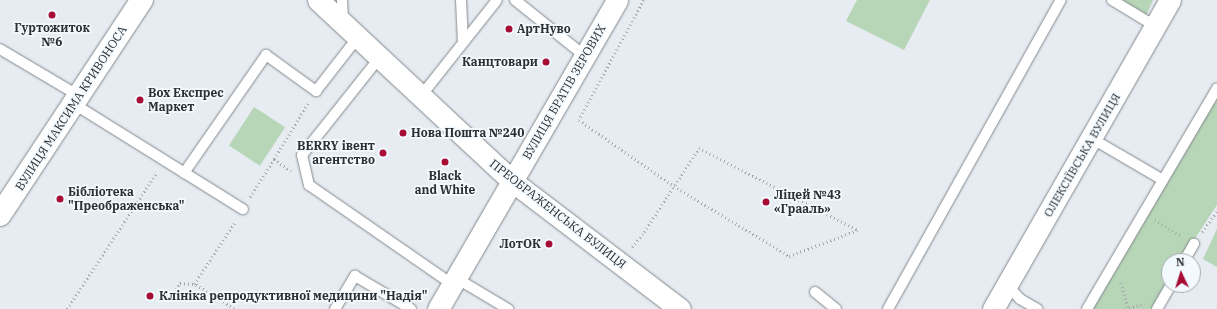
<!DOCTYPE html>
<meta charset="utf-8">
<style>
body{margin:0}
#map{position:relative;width:1217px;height:309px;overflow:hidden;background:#e6ecf2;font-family:"IBM Plex Serif",serif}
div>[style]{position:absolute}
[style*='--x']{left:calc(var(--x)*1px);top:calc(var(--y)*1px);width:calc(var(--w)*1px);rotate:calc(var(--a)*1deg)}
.green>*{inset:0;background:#b7d5b7;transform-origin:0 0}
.path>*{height:2.5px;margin-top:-1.25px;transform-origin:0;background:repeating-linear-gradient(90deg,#a4a9ae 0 1px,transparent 0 4px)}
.roads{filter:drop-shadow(0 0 1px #83898d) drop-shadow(0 0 1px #83898d)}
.service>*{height:10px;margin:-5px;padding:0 5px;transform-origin:5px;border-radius:5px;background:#fff}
.minor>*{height:21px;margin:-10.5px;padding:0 10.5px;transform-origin:10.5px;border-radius:10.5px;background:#fff}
.tertiary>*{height:22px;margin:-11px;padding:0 11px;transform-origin:11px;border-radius:11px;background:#fff}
.dots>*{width:11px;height:11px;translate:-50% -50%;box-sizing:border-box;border:2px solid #f3faff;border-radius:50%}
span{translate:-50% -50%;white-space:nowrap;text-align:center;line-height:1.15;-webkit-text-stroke:3.5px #f3faff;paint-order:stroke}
.poi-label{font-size:12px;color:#2d3032;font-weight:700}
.left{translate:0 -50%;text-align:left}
.right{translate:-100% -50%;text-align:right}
.street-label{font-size:12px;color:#2d3032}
.north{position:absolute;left:1161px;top:253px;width:40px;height:40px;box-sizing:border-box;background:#f3faff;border:1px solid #a4a9ad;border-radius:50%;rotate:356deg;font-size:11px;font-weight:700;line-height:16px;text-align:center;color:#2d3032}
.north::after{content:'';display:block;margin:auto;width:14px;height:18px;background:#a60c34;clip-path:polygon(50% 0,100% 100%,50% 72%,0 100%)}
</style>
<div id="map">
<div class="green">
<i style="clip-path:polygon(857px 0,930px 0,904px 50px,846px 21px)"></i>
<i style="clip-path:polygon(1115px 0,1153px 0,1146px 16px)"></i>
<i style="clip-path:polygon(1217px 94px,1217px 205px,1180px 261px,1169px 261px,1169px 281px,1153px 309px,1090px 309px)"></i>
<i style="left:254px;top:107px;width:37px;height:46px;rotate:33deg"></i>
<i style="clip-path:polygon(1217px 229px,1217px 267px,1203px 259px)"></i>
</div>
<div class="path">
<i style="--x:644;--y:0;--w:136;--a:118.4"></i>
<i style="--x:579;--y:120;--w:116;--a:34.8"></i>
<i style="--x:674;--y:186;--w:135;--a:31.3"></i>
<i style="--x:789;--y:256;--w:74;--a:-20.6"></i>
<i style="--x:274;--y:159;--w:66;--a:-58.7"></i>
<i style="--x:250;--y:197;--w:45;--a:-57.7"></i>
<i style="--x:274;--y:159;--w:21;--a:35"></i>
<i style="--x:1155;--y:220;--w:31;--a:31"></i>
<i style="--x:1202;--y:232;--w:26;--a:-54"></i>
<i style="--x:632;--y:247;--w:19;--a:-51"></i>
<i style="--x:644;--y:232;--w:100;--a:-56.8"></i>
<i style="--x:699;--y:148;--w:179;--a:27.3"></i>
<i style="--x:1121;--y:283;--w:27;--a:73"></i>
<i style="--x:174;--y:293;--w:12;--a:-59"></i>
<i style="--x:180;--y:283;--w:14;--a:4"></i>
<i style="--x:67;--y:309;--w:164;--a:-56.7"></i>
<i style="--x:234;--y:309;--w:47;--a:-148"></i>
<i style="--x:194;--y:284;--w:74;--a:-56.5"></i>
<i style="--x:1125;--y:309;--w:20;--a:-15"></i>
</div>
<div class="roads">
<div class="service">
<i style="--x:342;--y:0;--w:22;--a:87"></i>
<i style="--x:461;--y:0;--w:42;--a:87.3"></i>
<i style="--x:515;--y:0;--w:90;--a:38.7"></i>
<i style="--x:1112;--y:0;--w:50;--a:31.2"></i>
<i style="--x:0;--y:49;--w:92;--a:30.7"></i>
<i style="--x:380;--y:57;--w:125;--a:128.5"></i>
<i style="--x:302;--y:155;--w:31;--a:77"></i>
<i style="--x:309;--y:185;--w:174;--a:34.7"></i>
<i style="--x:421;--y:96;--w:122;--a:-51.6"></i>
<i style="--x:74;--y:104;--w:199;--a:31.9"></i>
<i style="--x:1091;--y:138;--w:83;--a:30.3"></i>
<i style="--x:184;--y:173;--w:144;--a:-55.2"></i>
<i style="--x:266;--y:55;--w:62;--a:35.8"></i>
<i style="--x:316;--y:91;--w:68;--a:-52.1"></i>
<i style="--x:1184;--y:261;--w:20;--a:-60"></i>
<i style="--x:456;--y:278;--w:61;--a:30.8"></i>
<i style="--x:1007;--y:285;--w:19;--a:47"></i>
<i style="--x:1020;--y:299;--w:20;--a:30"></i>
<i style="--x:815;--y:292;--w:27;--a:39"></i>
<i style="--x:335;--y:309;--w:39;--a:-59"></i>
<i style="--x:355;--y:276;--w:65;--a:30.5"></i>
<i style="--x:888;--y:309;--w:354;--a:-60.8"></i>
<i style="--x:1087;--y:309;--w:256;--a:-59.5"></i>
<i style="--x:1157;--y:309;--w:28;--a:-60"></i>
</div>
<div class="minor">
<i style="--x:318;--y:0;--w:265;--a:43"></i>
<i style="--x:512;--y:181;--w:211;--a:37.3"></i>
<i style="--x:438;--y:309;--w:357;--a:-59.9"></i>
<i style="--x:993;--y:309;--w:356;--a:-60.2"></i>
</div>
<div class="tertiary">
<i style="--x:0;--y:215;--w:258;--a:-56.6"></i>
</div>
</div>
<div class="dots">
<i style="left:52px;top:15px;background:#a60c34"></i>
<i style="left:509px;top:29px;background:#a60c34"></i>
<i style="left:546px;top:62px;background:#a60c34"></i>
<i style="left:140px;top:100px;background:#a60c34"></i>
<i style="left:403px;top:133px;background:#a60c34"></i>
<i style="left:383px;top:153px;background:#a60c34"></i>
<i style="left:445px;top:162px;background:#a60c34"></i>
<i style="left:60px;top:199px;background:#a60c34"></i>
<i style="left:766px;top:202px;background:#a60c34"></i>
<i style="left:549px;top:244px;background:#a60c34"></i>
<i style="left:150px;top:296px;background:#a60c34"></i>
</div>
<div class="poi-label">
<span style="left:52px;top:35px">Гуртожиток<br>№6</span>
<span class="left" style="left:517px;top:29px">АртНуво</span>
<span class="right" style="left:538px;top:62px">Канцтовари</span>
<span class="left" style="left:148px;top:100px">Box Експрес<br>Маркет</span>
<span class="left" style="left:411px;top:133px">Нова Пошта №240</span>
<span class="right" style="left:375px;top:153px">BERRY iвент<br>агентство</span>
<span style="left:445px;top:183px">Black<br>and White</span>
<span class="left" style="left:68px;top:199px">Бібліотека<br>"Преображенська"</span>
<span class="left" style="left:774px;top:202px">Ліцей №43<br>«Грааль»</span>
<span class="right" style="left:541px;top:244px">ЛотОК</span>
<span class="left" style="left:159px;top:296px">Клініка репродуктивної медицини "Надія"</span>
</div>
<div class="street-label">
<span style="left:564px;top:92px;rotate:-60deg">ВУЛИЦЯ БРАТІВ ЗЕРОВИХ</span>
<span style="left:71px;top:108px;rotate:-57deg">ВУЛИЦЯ МАКСИМА КРИВОНОСА</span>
<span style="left:1082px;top:155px;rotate:-60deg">ОЛЕКСІЇВСЬКА ВУЛИЦЯ</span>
<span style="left:558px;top:214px;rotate:38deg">ПРЕОБРАЖЕНСЬКА ВУЛИЦЯ</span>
</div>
<div class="north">N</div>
</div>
